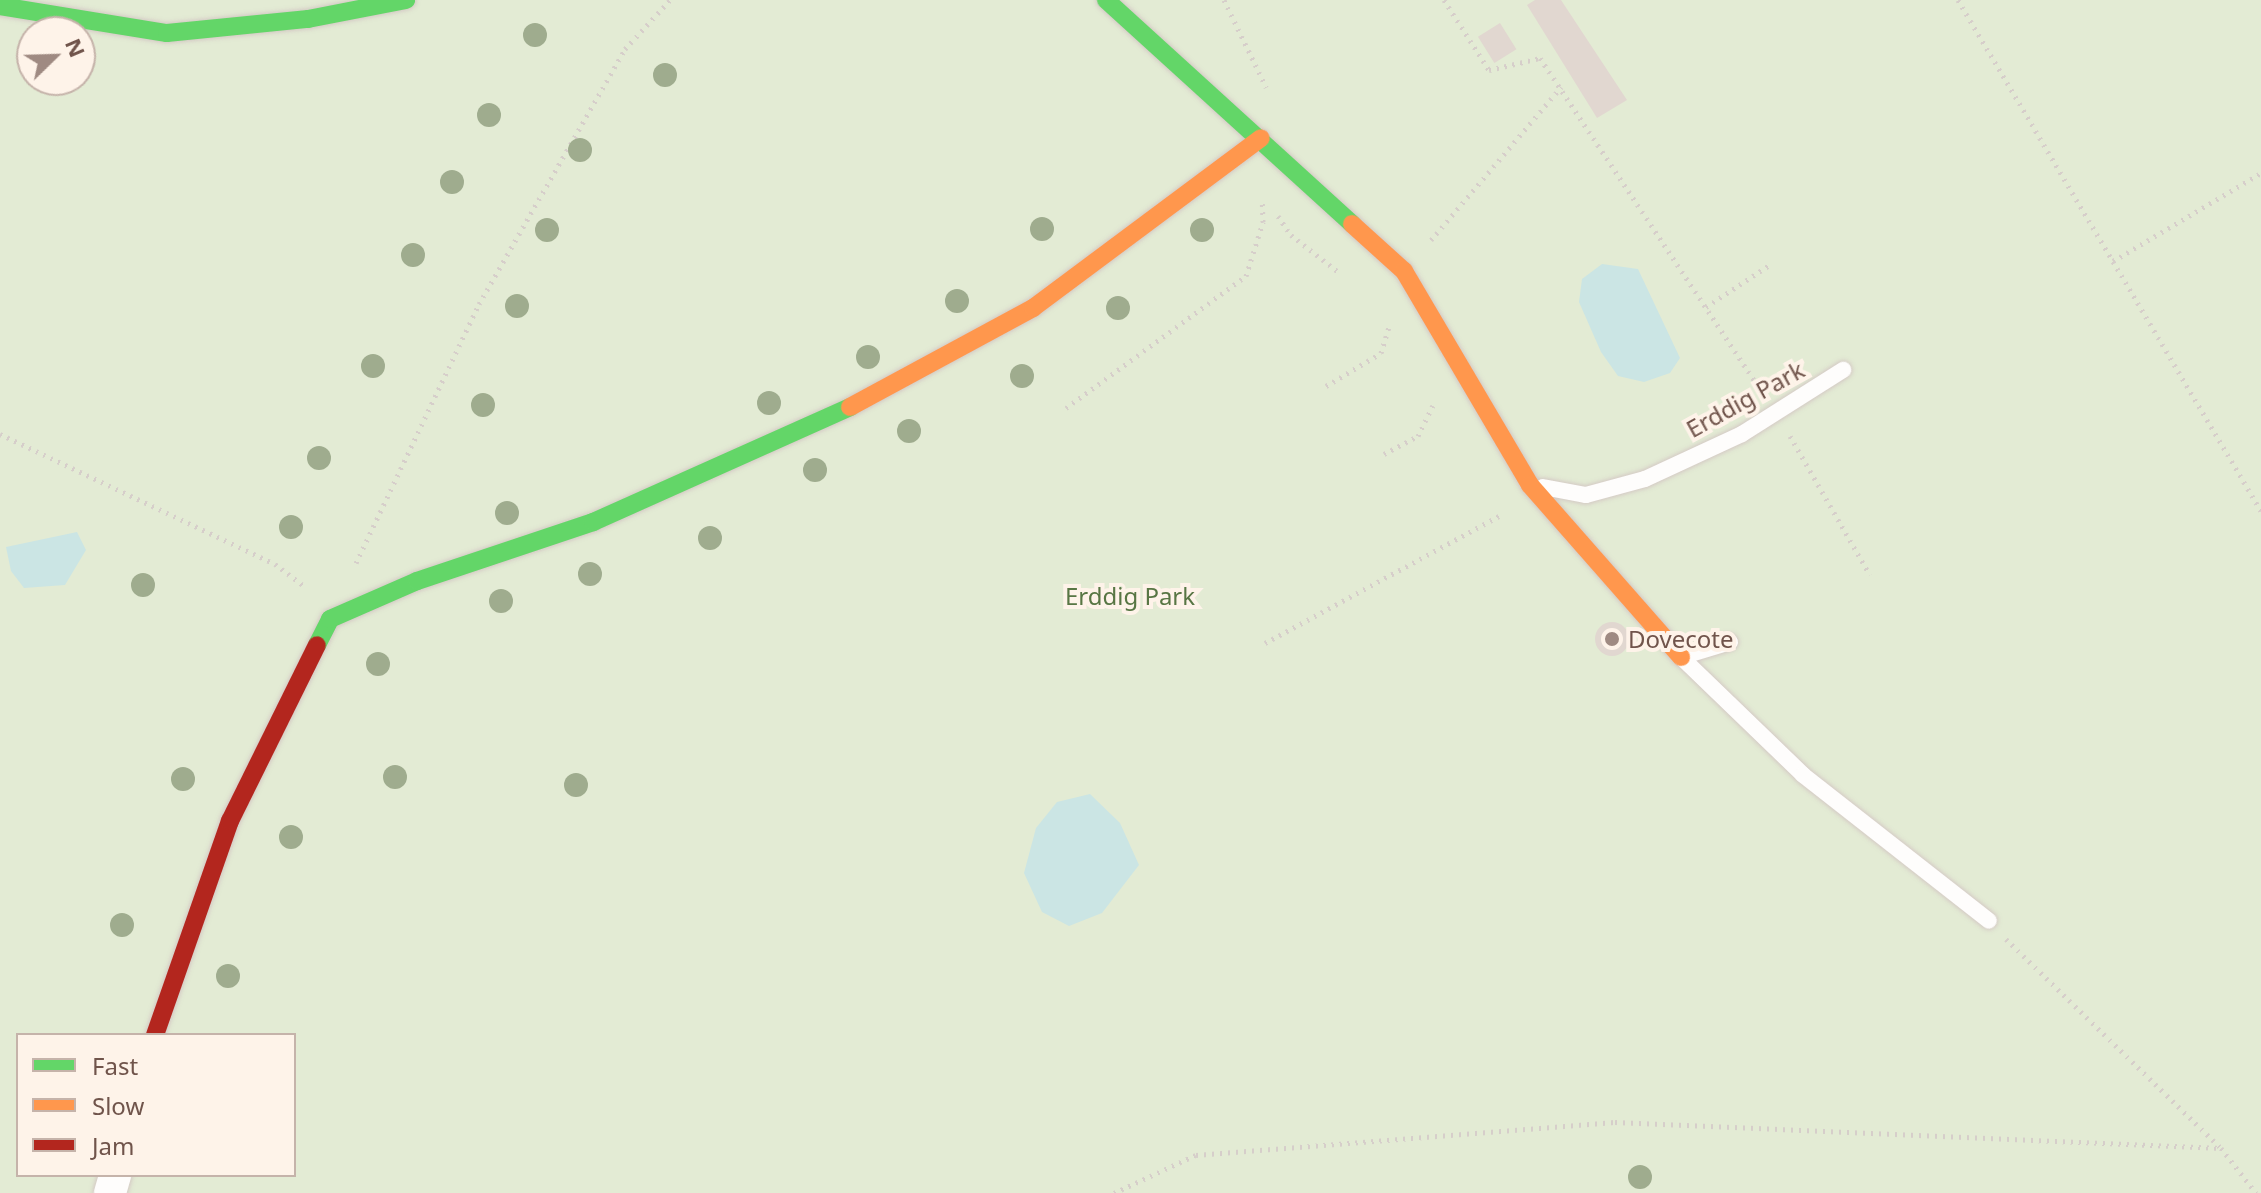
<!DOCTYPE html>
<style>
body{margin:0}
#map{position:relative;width:2261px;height:1193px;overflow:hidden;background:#f5efe8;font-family:"Noto Sans",sans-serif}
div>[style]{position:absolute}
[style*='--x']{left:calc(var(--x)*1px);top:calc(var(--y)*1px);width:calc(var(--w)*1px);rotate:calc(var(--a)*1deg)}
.green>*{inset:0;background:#e3ebd4}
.water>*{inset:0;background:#cbe5e4}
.building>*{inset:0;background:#e1d7d0;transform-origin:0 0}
.round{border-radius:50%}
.path>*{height:5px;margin-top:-2.5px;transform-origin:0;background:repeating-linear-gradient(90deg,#d6ceca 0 2px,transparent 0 8px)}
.roads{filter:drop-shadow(0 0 2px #d4cac5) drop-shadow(0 0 2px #d4cac5)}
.lane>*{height:16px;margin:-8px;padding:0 8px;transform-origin:8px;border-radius:8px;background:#fefdfc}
.street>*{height:32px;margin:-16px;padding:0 16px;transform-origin:16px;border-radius:16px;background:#fefdfc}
.fast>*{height:18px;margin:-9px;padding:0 9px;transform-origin:9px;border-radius:9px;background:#63d668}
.slow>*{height:18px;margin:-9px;padding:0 9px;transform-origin:9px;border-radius:9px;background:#ff974d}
.jam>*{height:18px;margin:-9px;padding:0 9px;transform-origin:9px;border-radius:9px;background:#b3261e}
.trees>*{width:24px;height:24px;margin:-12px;border-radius:50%;background:#9fac8e}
.dots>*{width:22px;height:22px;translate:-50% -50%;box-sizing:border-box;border:4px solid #fef3e9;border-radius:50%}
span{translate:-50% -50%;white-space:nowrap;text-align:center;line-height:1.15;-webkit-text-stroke:8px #fef3e9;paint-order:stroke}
.street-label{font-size:24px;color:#70544b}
.park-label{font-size:24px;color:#587644}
.poi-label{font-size:24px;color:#70544b}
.left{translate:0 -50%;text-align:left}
.legend{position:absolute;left:16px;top:1033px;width:280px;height:144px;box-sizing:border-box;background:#fef3e9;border:2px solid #c5b3aa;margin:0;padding:10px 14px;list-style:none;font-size:24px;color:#70544b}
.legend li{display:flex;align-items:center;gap:16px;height:40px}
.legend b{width:40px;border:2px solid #c5b3aa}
.north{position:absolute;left:16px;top:16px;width:80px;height:80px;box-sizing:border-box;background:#fef3e9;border:2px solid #c5b3aa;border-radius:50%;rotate:67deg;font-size:22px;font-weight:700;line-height:32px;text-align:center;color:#70544b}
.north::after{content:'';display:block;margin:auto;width:28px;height:36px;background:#9f8a82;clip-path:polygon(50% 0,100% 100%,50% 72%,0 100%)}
</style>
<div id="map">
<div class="green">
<i style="clip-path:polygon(evenodd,0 0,2261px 0,2261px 1193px,0 1193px,0 0,32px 32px,80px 32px,80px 80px,32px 80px,32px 32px,0 0,18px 1035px,294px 1035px,294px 1175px,18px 1175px,18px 1035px)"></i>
</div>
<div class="water">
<i style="clip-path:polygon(1602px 264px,1638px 269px,1680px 358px,1670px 373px,1644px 382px,1618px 376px,1601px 352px,1579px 302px,1582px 279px)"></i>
<i style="clip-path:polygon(77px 532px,86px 550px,65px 585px,24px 588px,11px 571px,6px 547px)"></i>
<i style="clip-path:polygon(1090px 794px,1120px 823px,1139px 865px,1102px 913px,1069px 926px,1042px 912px,1024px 873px,1036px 828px,1057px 802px)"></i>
</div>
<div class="building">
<i style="clip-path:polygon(1535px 0,1561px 0,1627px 100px,1597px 118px,1527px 5px)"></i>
<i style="left:1500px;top:23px;width:31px;height:26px;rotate:58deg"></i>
<i class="round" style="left:1595px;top:622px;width:34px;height:34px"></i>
</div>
<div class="path">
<i style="--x:1224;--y:0;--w:97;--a:64.2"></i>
<i style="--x:1444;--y:0;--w:83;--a:57.3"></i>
<i style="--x:1489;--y:70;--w:52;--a:-13.2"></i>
<i style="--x:1540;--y:58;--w:400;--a:56.4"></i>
<i style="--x:1958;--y:0;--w:594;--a:59.33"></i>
<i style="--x:1278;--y:216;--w:23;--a:56"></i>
<i style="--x:1291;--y:235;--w:63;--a:38"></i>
<i style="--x:1431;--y:240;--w:201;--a:-49.6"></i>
<i style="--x:2113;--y:261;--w:172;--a:-30.7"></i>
<i style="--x:1706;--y:307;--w:78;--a:-33.5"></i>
<i style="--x:1326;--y:386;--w:64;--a:-31"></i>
<i style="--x:1381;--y:353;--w:27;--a:-73"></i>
<i style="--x:1066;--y:408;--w:223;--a:-36.3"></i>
<i style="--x:1246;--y:276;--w:57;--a:-72.5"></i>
<i style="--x:1263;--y:222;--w:23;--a:-92"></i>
<i style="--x:0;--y:434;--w:304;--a:25.3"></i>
<i style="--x:275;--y:564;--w:39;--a:37"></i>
<i style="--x:1790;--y:436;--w:160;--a:60.1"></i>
<i style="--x:1384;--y:454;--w:38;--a:-28"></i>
<i style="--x:1418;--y:436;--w:34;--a:-64"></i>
<i style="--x:356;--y:563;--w:287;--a:-64.6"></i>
<i style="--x:479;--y:304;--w:294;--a:-60.2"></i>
<i style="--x:625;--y:49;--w:67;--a:-47.4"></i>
<i style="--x:1265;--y:643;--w:271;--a:-28.5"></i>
<i style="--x:2006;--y:939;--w:300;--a:44.2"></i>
<i style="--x:2221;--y:1148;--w:57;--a:52.1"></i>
<i style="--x:1114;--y:1193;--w:90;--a:-24.9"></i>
<i style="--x:1196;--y:1155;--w:420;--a:-4.5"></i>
<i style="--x:1615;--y:1122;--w:607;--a:2.46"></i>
</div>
<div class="roads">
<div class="lane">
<i style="--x:1543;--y:487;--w:44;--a:10.5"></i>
<i style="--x:1586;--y:495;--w:61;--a:-15.2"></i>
<i style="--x:1645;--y:479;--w:107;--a:-24.9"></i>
<i style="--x:1742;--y:434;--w:120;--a:-32.4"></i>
<i style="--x:1730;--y:642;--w:51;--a:163"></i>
<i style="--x:1681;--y:657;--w:170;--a:44"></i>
<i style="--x:1803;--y:775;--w:236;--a:38.1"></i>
</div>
<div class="street">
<i style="--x:110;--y:1193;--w:19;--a:-74"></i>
</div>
<div class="fast">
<i style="--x:1106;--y:0;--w:333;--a:42.3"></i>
<i style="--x:0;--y:6;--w:169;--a:9.2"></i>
<i style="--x:167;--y:33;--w:142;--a:-5.7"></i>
<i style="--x:308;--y:19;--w:100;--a:-11"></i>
<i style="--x:317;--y:645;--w:29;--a:-63"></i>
<i style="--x:330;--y:619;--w:95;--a:-23.6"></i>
<i style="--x:417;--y:581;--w:186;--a:-18.5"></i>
<i style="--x:593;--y:522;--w:282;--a:-24.1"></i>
</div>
<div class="slow">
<i style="--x:1352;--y:224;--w:70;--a:42.1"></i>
<i style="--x:1404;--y:271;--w:248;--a:59.5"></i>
<i style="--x:1530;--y:485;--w:229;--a:48.7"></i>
<i style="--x:850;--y:407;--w:208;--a:-28.4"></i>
<i style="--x:1033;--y:308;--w:284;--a:-36.7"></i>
</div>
<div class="jam">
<i style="--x:155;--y:1035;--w:227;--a:-70.7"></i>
<i style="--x:230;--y:821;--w:196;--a:-63.7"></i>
</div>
</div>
<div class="trees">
<i style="left:535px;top:35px"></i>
<i style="left:665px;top:75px"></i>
<i style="left:489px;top:115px"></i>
<i style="left:580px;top:150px"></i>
<i style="left:452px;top:182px"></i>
<i style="left:1042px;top:229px"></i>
<i style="left:547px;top:230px"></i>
<i style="left:1202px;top:230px"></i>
<i style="left:413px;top:255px"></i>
<i style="left:957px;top:301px"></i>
<i style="left:517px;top:306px"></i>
<i style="left:1118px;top:308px"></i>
<i style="left:868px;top:357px"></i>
<i style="left:373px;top:366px"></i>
<i style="left:1022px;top:376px"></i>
<i style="left:769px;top:403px"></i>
<i style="left:483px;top:405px"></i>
<i style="left:909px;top:431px"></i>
<i style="left:319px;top:458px"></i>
<i style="left:815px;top:470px"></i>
<i style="left:507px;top:513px"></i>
<i style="left:291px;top:527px"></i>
<i style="left:710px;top:538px"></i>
<i style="left:590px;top:574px"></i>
<i style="left:143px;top:585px"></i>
<i style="left:501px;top:601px"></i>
<i style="left:378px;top:664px"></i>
<i style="left:395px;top:777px"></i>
<i style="left:183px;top:779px"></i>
<i style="left:576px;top:785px"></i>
<i style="left:291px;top:837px"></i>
<i style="left:122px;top:925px"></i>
<i style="left:228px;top:976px"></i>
<i style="left:1640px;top:1177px"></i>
</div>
<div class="dots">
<i style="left:1612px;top:639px;background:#9f8a82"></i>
</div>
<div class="street-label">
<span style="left:1745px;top:399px;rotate:-29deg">Erddig Park</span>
</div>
<div class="park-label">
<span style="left:1130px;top:596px">Erddig Park</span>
</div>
<div class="poi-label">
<span class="left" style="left:1628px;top:639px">Dovecote</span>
</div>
<ul class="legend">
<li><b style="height:10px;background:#63d668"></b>Fast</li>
<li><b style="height:10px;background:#ff974d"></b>Slow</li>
<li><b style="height:10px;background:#b3261e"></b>Jam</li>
</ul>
<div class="north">N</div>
</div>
